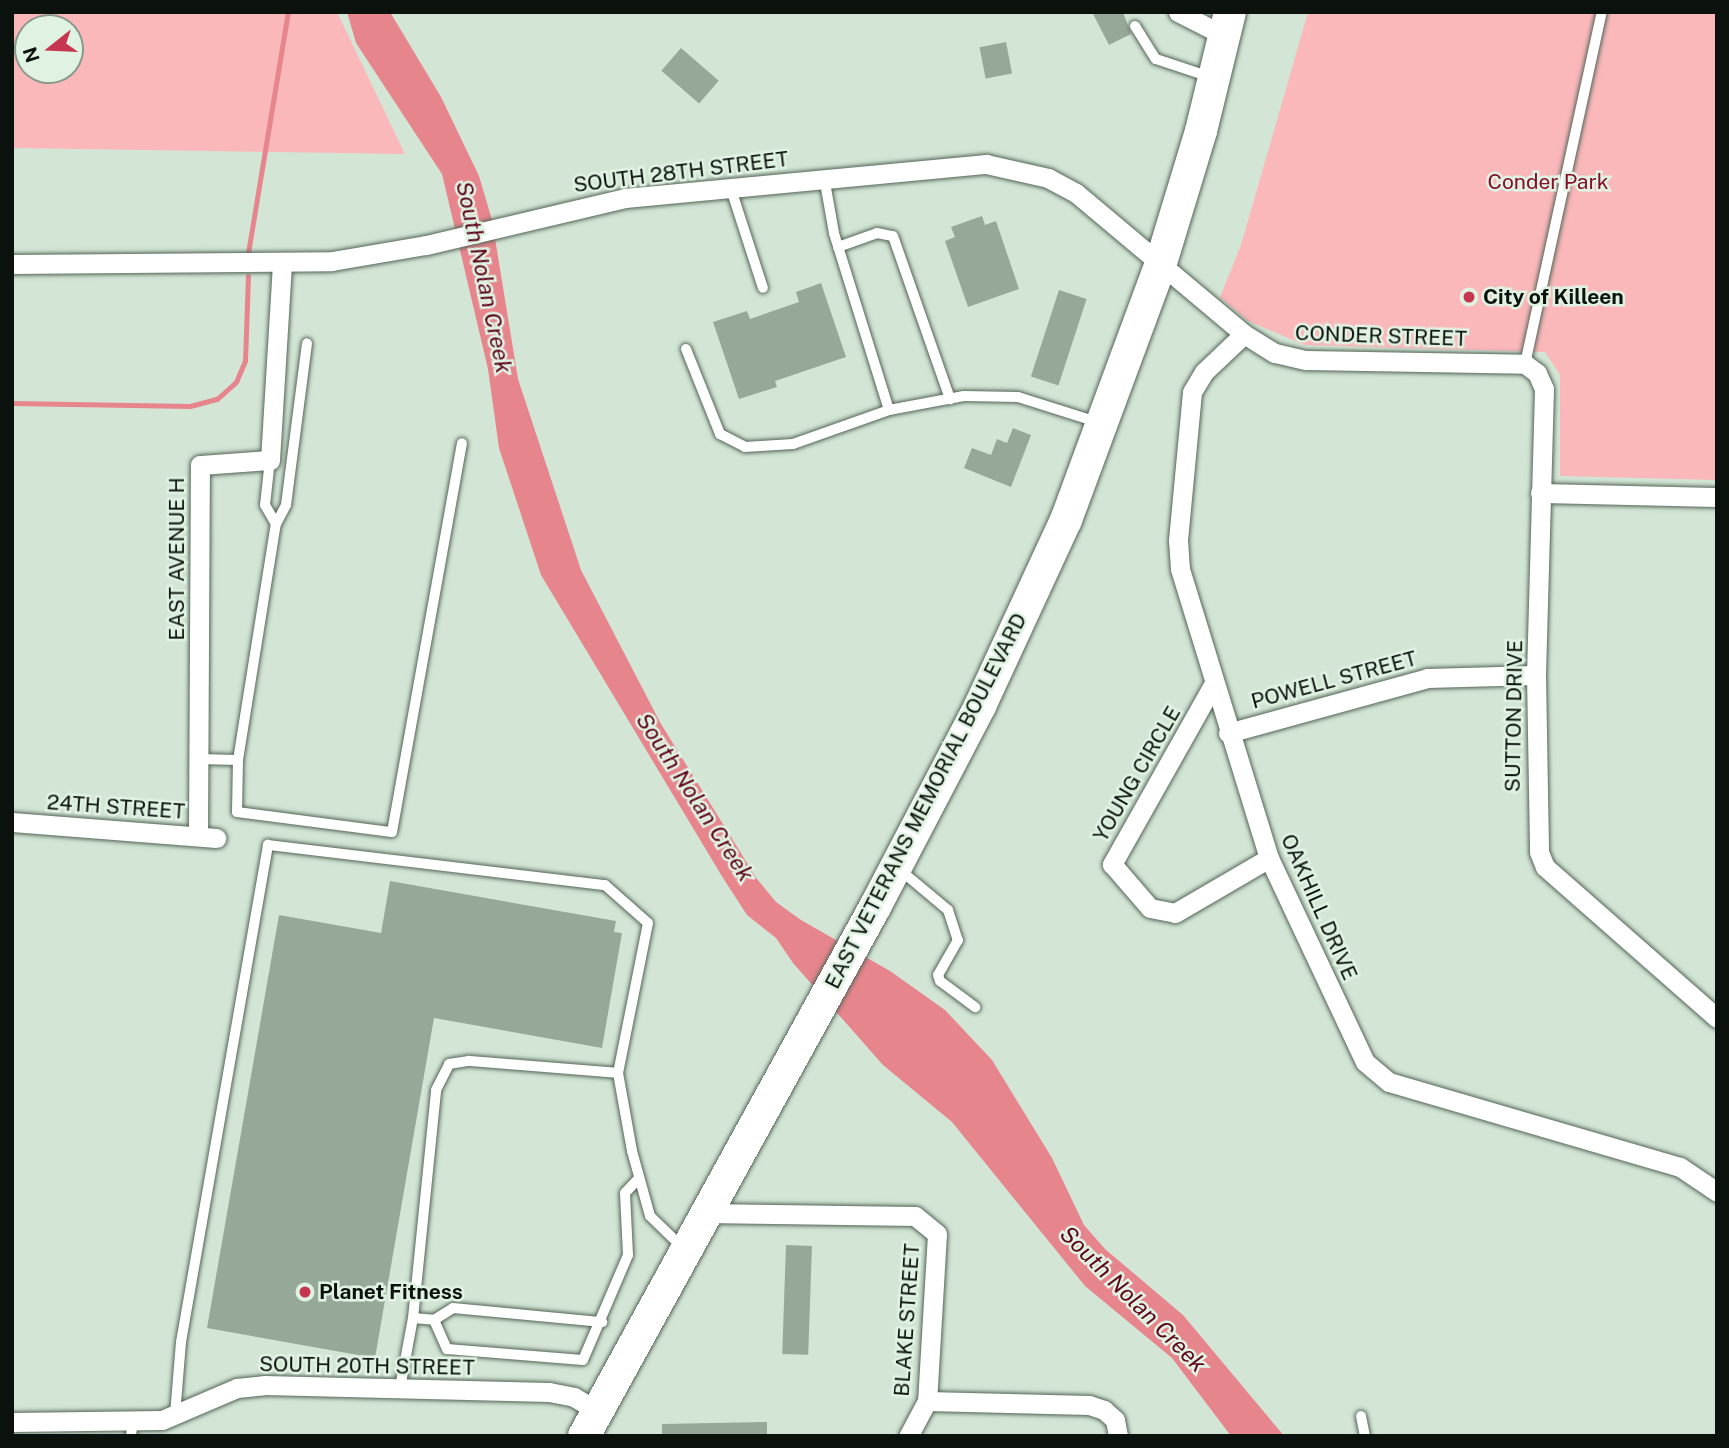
<!DOCTYPE html>
<style>
body{margin:0}
#map{position:relative;width:1729px;height:1448px;overflow:hidden;background:#d3e6d6;font-family:"Public Sans",sans-serif}
div>[style]{position:absolute}
[style*='--x']{left:calc(var(--x)*1px);top:calc(var(--y)*1px);width:calc(var(--w)*1px);rotate:calc(var(--a)*1deg)}
.green>*{inset:0;background:#fab8bb}
.water>*{inset:0;background:#e7858d}
.stream>*{height:5px;margin:-2.5px;padding:0 2.5px;transform-origin:2.5px;border-radius:2.5px;background:#e7858d}
.building>*{inset:0;background:#96a999;transform-origin:0 0}
.roads{filter:drop-shadow(0 0 2px #546557) drop-shadow(0 0 2px #546557)}
.service>*{height:10px;margin:-5px;padding:0 5px;transform-origin:5px;border-radius:5px;background:#fff}
.minor>*{height:19px;margin:-9.5px;padding:0 9.5px;transform-origin:9.5px;border-radius:9.5px;background:#fff}
.primary>*{height:32px;margin:-16px;padding:0 16px;transform-origin:16px;border-radius:16px;background:#fff}
.dots>*{width:19px;height:19px;translate:-50% -50%;box-sizing:border-box;border:4px solid #e0f3e3;border-radius:50%}
span{translate:-50% -50%;white-space:nowrap;text-align:center;line-height:1.15;-webkit-text-stroke:5px #e0f3e3;paint-order:stroke}
.street-label{font-size:21px;color:#0b120d}
.park-label{font-size:21px;color:#850e2b}
.poi-label{font-size:21px;color:#0b120d;font-weight:700}
.left{translate:0 -50%;text-align:left}
.water-label{font-size:23px;color:#5f041b;font-style:italic}
.frame{position:absolute;inset:0;border:14px solid #0b120d;pointer-events:none}
.north{position:absolute;left:14px;top:14px;width:70px;height:70px;box-sizing:border-box;background:#e0f3e3;border:2px solid #8b998d;border-radius:50%;rotate:252deg;font-size:19px;font-weight:700;line-height:28px;text-align:center;color:#0b120d}
.north::after{content:'';display:block;margin:auto;width:24px;height:32px;background:#c6364f;clip-path:polygon(50% 0,100% 100%,50% 72%,0 100%)}
</style>
<div id="map">
<div class="green">
<i style="clip-path:polygon(evenodd,12px 12px,337px 12px,405px 154px,12px 148px,12px 12px,28px 28px,70px 28px,70px 70px,28px 70px,28px 28px)"></i>
<i style="clip-path:polygon(1308px 12px,1717px 12px,1717px 480px,1560px 476px,1560px 375px,1545px 352px,1305px 345px,1248px 321px,1220px 297px,1241px 245px)"></i>
</div>
<div class="water">
<i style="clip-path:polygon(347px 12px,390px 12px,441px 97px,479px 176px,492px 220px,518px 379px,581px 570px,661px 724px,757px 879px,776px 902px,801px 920px,890px 971px,945px 1010px,992px 1060px,1052px 1158px,1084px 1225px,1105px 1249px,1183px 1315px,1284px 1436px,1231px 1436px,1172px 1358px,1085px 1286px,952px 1122px,883px 1065px,793px 963px,776px 938px,747px 915px,723px 878px,541px 575px,499px 448px,488px 369px,442px 174px,356px 43px)"></i>
</div>
<div class="stream">
<i style="--x:248;--y:253;--w:244;--a:-80.6"></i>
<i style="--x:12;--y:403;--w:178;--a:1"></i>
<i style="--x:190;--y:406;--w:28;--a:-15"></i>
<i style="--x:217;--y:399;--w:25;--a:-42"></i>
<i style="--x:236;--y:382;--w:23;--a:-67"></i>
<i style="--x:245;--y:361;--w:85;--a:-88"></i>
</div>
<div class="building">
<i style="clip-path:polygon(1092px 12px,1123px 12px,1131px 34px,1109px 45px)"></i>
<i style="left:1006px;top:42px;width:32px;height:27px;rotate:79deg"></i>
<i style="left:681px;top:48px;width:50px;height:30px;rotate:41deg"></i>
<i style="clip-path:polygon(982px 216px,985px 225px,996px 221px,1019px 289px,968px 307px,945px 241px,955px 237px,951px 227px)"></i>
<i style="clip-path:polygon(821px 283px,846px 357px,775px 381px,777px 387px,739px 399px,713px 322px,747px 311px,750px 319px,799px 302px,796px 292px)"></i>
<i style="left:1059px;top:290px;width:29px;height:91px;rotate:18deg"></i>
<i style="clip-path:polygon(1013px 428px,1031px 435px,1011px 487px,964px 468px,972px 448px,991px 455px,997px 439px,1007px 443px)"></i>
<i style="clip-path:polygon(390px 881px,616px 921px,614px 932px,622px 933px,602px 1048px,434px 1018px,375px 1358px,207px 1328px,279px 915px,381px 933px)"></i>
<i style="left:786px;top:1245px;width:26px;height:109px;rotate:2deg"></i>
<i style="clip-path:polygon(767px 1422px,767px 1436px,662px 1436px,662px 1424px)"></i>
</div>
<div class="roads">
<div class="service">
<i style="--x:1135;--y:26;--w:39;--a:58"></i>
<i style="--x:1156;--y:59;--w:57;--a:18.4"></i>
<i style="--x:730;--y:186;--w:107;--a:72.1"></i>
<i style="--x:838;--y:247;--w:41;--a:-19.7"></i>
<i style="--x:877;--y:233;--w:16;--a:11"></i>
<i style="--x:893;--y:236;--w:173;--a:70.7"></i>
<i style="--x:686;--y:349;--w:92;--a:68.2"></i>
<i style="--x:720;--y:434;--w:28;--a:27"></i>
<i style="--x:745;--y:447;--w:48;--a:-3.6"></i>
<i style="--x:793;--y:444;--w:102;--a:-19.5"></i>
<i style="--x:889;--y:410;--w:185;--a:-107.3"></i>
<i style="--x:834;--y:233;--w:57;--a:-100.1"></i>
<i style="--x:1525;--y:364;--w:358;--a:-77.7"></i>
<i style="--x:889;--y:410;--w:76;--a:-10.6"></i>
<i style="--x:964;--y:396;--w:54;--a:1.1"></i>
<i style="--x:1018;--y:397;--w:83;--a:17.6"></i>
<i style="--x:276;--y:524;--w:21;--a:-62"></i>
<i style="--x:286;--y:505;--w:163;--a:-82.6"></i>
<i style="--x:198;--y:759;--w:40;--a:1.4"></i>
<i style="--x:238;--y:760;--w:52;--a:91.1"></i>
<i style="--x:237;--y:812;--w:156;--a:7.4"></i>
<i style="--x:392;--y:832;--w:395;--a:-79.8"></i>
<i style="--x:238;--y:760;--w:239;--a:-80.9"></i>
<i style="--x:276;--y:524;--w:22;--a:-120"></i>
<i style="--x:265;--y:505;--w:45;--a:-83.7"></i>
<i style="--x:899;--y:869;--w:64;--a:39.9"></i>
<i style="--x:948;--y:910;--w:32;--a:72"></i>
<i style="--x:958;--y:940;--w:40;--a:119.7"></i>
<i style="--x:938;--y:975;--w:6;--a:72"></i>
<i style="--x:940;--y:981;--w:44;--a:36.6"></i>
<i style="--x:413;--y:1318;--w:21;--a:5"></i>
<i style="--x:434;--y:1320;--w:22;--a:-32"></i>
<i style="--x:453;--y:1308;--w:150;--a:5.4"></i>
<i style="--x:434;--y:1320;--w:32;--a:66"></i>
<i style="--x:447;--y:1349;--w:136;--a:4.6"></i>
<i style="--x:583;--y:1360;--w:114;--a:-66.8"></i>
<i style="--x:628;--y:1255;--w:62;--a:-92.8"></i>
<i style="--x:625;--y:1193;--w:19;--a:-47"></i>
<i style="--x:400;--y:1388;--w:71;--a:-79.5"></i>
<i style="--x:413;--y:1318;--w:229;--a:-84.2"></i>
<i style="--x:436;--y:1090;--w:29;--a:-63"></i>
<i style="--x:449;--y:1064;--w:20;--a:-9"></i>
<i style="--x:469;--y:1061;--w:149;--a:4.6"></i>
<i style="--x:618;--y:1073;--w:79;--a:79.8"></i>
<i style="--x:632;--y:1151;--w:67;--a:74.5"></i>
<i style="--x:650;--y:1216;--w:47;--a:44.1"></i>
<i style="--x:175;--y:1415;--w:73;--a:-85.3"></i>
<i style="--x:181;--y:1342;--w:505;--a:-80.07"></i>
<i style="--x:268;--y:845;--w:339;--a:6.8"></i>
<i style="--x:605;--y:885;--w:57;--a:41.5"></i>
<i style="--x:648;--y:923;--w:153;--a:101.3"></i>
<i style="--x:1361;--y:1416;--w:20;--a:79"></i>
<i style="--x:131;--y:1436;--w:16;--a:-83"></i>
</div>
<div class="minor">
<i style="--x:1178;--y:12;--w:53;--a:27.1"></i>
<i style="--x:12;--y:264;--w:320;--a:-0.5"></i>
<i style="--x:332;--y:261;--w:95;--a:-9.7"></i>
<i style="--x:426;--y:245;--w:204;--a:-13.3"></i>
<i style="--x:625;--y:198;--w:363;--a:-5.4"></i>
<i style="--x:986;--y:164;--w:64;--a:12.7"></i>
<i style="--x:1048;--y:178;--w:32;--a:28"></i>
<i style="--x:1076;--y:193;--w:219;--a:40"></i>
<i style="--x:1244;--y:334;--w:36;--a:32"></i>
<i style="--x:1275;--y:353;--w:32;--a:13"></i>
<i style="--x:1306;--y:360;--w:219;--a:1"></i>
<i style="--x:1525;--y:364;--w:15;--a:37"></i>
<i style="--x:1537;--y:373;--w:17;--a:66"></i>
<i style="--x:1544;--y:389;--w:286;--a:91.6"></i>
<i style="--x:1536;--y:675;--w:177;--a:89"></i>
<i style="--x:1539;--y:852;--w:16;--a:68"></i>
<i style="--x:1545;--y:867;--w:229;--a:41.3"></i>
<i style="--x:1244;--y:334;--w:55;--a:136.5"></i>
<i style="--x:1204;--y:372;--w:23;--a:121"></i>
<i style="--x:1192;--y:392;--w:149;--a:95.4"></i>
<i style="--x:1178;--y:540;--w:29;--a:86"></i>
<i style="--x:1180;--y:569;--w:302;--a:72.9"></i>
<i style="--x:1269;--y:858;--w:225;--a:64.8"></i>
<i style="--x:1365;--y:1062;--w:31;--a:40"></i>
<i style="--x:1389;--y:1082;--w:303;--a:16.3"></i>
<i style="--x:1680;--y:1167;--w:45;--a:34"></i>
<i style="--x:1540;--y:493;--w:177;--a:1.3"></i>
<i style="--x:1213;--y:685;--w:206;--a:119.4"></i>
<i style="--x:1112;--y:864;--w:58;--a:49.2"></i>
<i style="--x:1150;--y:908;--w:25;--a:11"></i>
<i style="--x:1175;--y:913;--w:109;--a:-30.3"></i>
<i style="--x:1228;--y:733;--w:206;--a:-15.4"></i>
<i style="--x:1427;--y:678;--w:109;--a:-1.6"></i>
<i style="--x:12;--y:822;--w:205;--a:4.5"></i>
<i style="--x:198;--y:835;--w:370;--a:-89.7"></i>
<i style="--x:200;--y:465;--w:70;--a:-4.1"></i>
<i style="--x:270;--y:460;--w:196;--a:-86.5"></i>
<i style="--x:703;--y:1213;--w:212;--a:0.8"></i>
<i style="--x:915;--y:1216;--w:28;--a:39"></i>
<i style="--x:937;--y:1234;--w:167;--a:93.4"></i>
<i style="--x:927;--y:1401;--w:40;--a:118"></i>
<i style="--x:927;--y:1401;--w:162;--a:1.4"></i>
<i style="--x:1089;--y:1405;--w:16;--a:18"></i>
<i style="--x:1104;--y:1410;--w:15;--a:42"></i>
<i style="--x:1115;--y:1420;--w:16;--a:79"></i>
<i style="--x:12;--y:1422;--w:150;--a:-0.8"></i>
<i style="--x:162;--y:1420;--w:82;--a:-23.1"></i>
<i style="--x:237;--y:1388;--w:27;--a:-6"></i>
<i style="--x:264;--y:1385;--w:285;--a:1.4"></i>
<i style="--x:549;--y:1392;--w:25;--a:11"></i>
<i style="--x:574;--y:1397;--w:27;--a:31"></i>
</div>
<div class="primary">
<i style="--x:584;--y:1436;--w:604;--a:-61.19"></i>
<i style="--x:875;--y:907;--w:227;--a:-62.4"></i>
<i style="--x:980;--y:706;--w:205;--a:-65.2"></i>
<i style="--x:1066;--y:520;--w:271;--a:-69.7"></i>
<i style="--x:1160;--y:266;--w:141;--a:-73.1"></i>
<i style="--x:1201;--y:131;--w:122;--a:-76.3"></i>
</div>
</div>
<div class="dots">
<i style="left:1469px;top:297px;background:#c6364f"></i>
<i style="left:305px;top:1292px;background:#c6364f"></i>
</div>
<div class="street-label">
<span style="left:681px;top:172px;rotate:-7deg">SOUTH 28TH STREET</span>
<span style="left:1381px;top:336px;rotate:2deg">CONDER STREET</span>
<span style="left:177px;top:559px;rotate:-90deg">EAST AVENUE H</span>
<span style="left:1334px;top:680px;rotate:-15deg">POWELL STREET</span>
<span style="left:1514px;top:716px;rotate:-89deg">SUTTON DRIVE</span>
<span style="left:1137px;top:774px;rotate:-60deg">YOUNG CIRCLE</span>
<span style="left:926px;top:801px;rotate:-63deg">EAST VETERANS MEMORIAL BOULEVARD</span>
<span style="left:116px;top:807px;rotate:4deg">24TH STREET</span>
<span style="left:1319px;top:907px;rotate:66deg">OAKHILL DRIVE</span>
<span style="left:907px;top:1320px;rotate:-86deg">BLAKE STREET</span>
<span style="left:367px;top:1366px;rotate:1deg">SOUTH 20TH STREET</span>
</div>
<div class="park-label">
<span style="left:1548px;top:182px">Conder Park</span>
</div>
<div class="poi-label">
<span class="left" style="left:1483px;top:297px">City of Killeen</span>
<span class="left" style="left:319px;top:1292px">Planet Fitness</span>
</div>
<div class="water-label">
<span style="left:484px;top:277px;rotate:78deg">South Nolan Creek</span>
<span style="left:695px;top:797px;rotate:57deg">South Nolan Creek</span>
<span style="left:1133px;top:1299px;rotate:45deg">South Nolan Creek</span>
</div>
<div class="frame"></div>
<div class="north">N</div>
</div>
